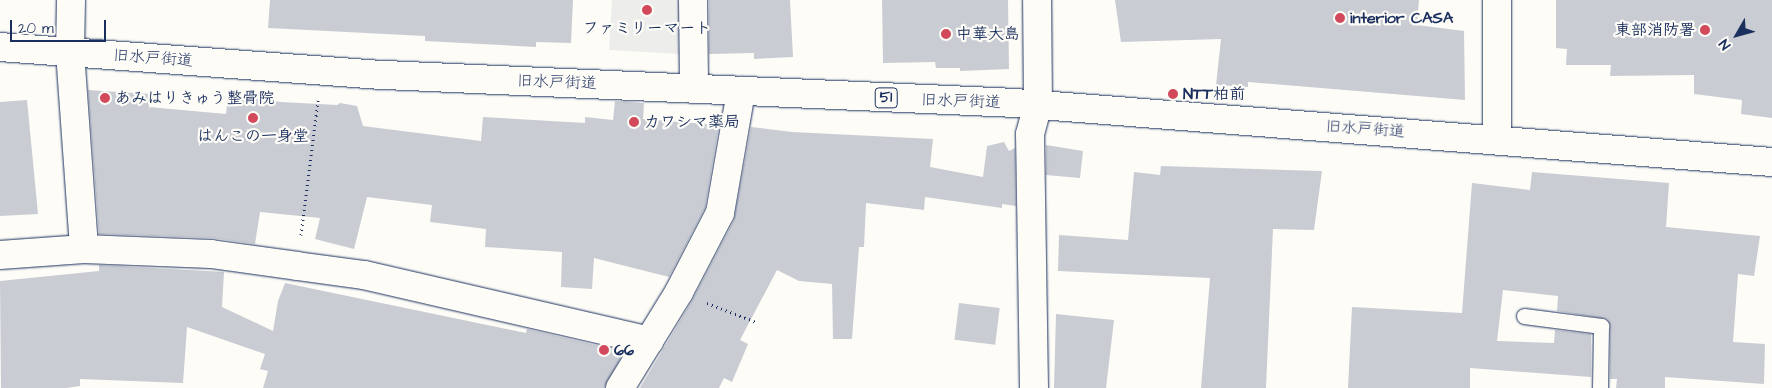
<!DOCTYPE html>
<meta charset="utf-8">
<style>
body{margin:0}
#map{position:relative;width:1772px;height:388px;overflow:hidden;background:#fdfcf7;font-family:"Architects Daughter","Klee One",sans-serif}
div>[style]{position:absolute}
[style*='--x']{left:calc(var(--x)*1px);top:calc(var(--y)*1px);width:calc(var(--w)*1px);rotate:calc(var(--a)*1deg)}
.built>*{inset:0;background:#edeeec}
.building>*{inset:0;background:#c9ccd3;transform-origin:0 0}
.path>*{height:3px;margin-top:-1.5px;transform-origin:0;background:repeating-linear-gradient(90deg,#1b2f5e 0 1px,transparent 0 5px)}
.roads{filter:drop-shadow(0 0 1px #1b2f5e) drop-shadow(0 0 1px #1b2f5e)}
.service>*{height:15px;margin:-7.5px;padding:0 7.5px;transform-origin:7.5px;border-radius:7.5px;background:#fdfcf7}
.minor>*{height:28px;margin:-14px;padding:0 14px;transform-origin:14px;border-radius:14px;background:#fdfcf7}
.tertiary>*{height:28px;margin:-14px;padding:0 14px;transform-origin:14px;border-radius:14px;background:#fdfcf7}
.primary>*{height:28px;margin:-14px;padding:0 14px;transform-origin:14px;border-radius:14px;background:#fdfcf7}
.dots>*{width:14px;height:14px;translate:-50% -50%;box-sizing:border-box;border:2px solid #fdfcf7;border-radius:50%}
span{translate:-50% -50%;white-space:nowrap;text-align:center;line-height:1.15;-webkit-text-stroke:4.5px #fdfcf7;paint-order:stroke}
.shield-label span{padding:1px 4px;background:#fdfcf7;border:1px solid;border-radius:4px;-webkit-text-stroke-width:0}
.shield-label{font-size:15px;color:#1b2f5e;font-weight:700}
.poi-label{font-size:16px;color:#1b2f5e;font-weight:700}
.left{translate:0 -50%;text-align:left}
.right{translate:-100% -50%;text-align:right}
.street-label{font-size:16px;color:#1b2f5e}
.north{position:absolute;left:1712px;top:10px;width:50px;height:50px;-webkit-text-stroke:4px #fdfcf7;paint-order:stroke;rotate:232deg;font-size:14px;font-weight:700;line-height:20px;text-align:center;color:#1b2f5e}
.north::after{content:'';display:block;margin:auto;width:18px;height:22px;background:#1b2f5e;clip-path:polygon(50% 0,100% 100%,50% 72%,0 100%)}
.scale{position:absolute;left:10px;top:20px;width:96px;height:22px;box-sizing:border-box;border:2px solid #1b2f5e;border-top:0;padding-left:6px;font-size:15px;line-height:18px;white-space:nowrap;color:#1b2f5e;-webkit-text-stroke:4px #fdfcf7;paint-order:stroke}
</style>
<div id="map">
<div class="built">
<i style="clip-path:polygon(612px 0,695px 0,698px 55px,609px 50px)"></i>
</div>
<div class="building">
<i style="clip-path:polygon(270px 0,573px 0,571px 43px,536px 42px,536px 47px,425px 41px,425px 36px,268px 28px)"></i>
<i style="clip-path:polygon(709px 0,790px 0,793px 57px,754px 59px,754px 53px,709px 54px)"></i>
<i style="clip-path:polygon(882px 0,1008px 0,1009px 69px,960px 71px,960px 68px,936px 68px,935px 62px,883px 63px)"></i>
<i style="clip-path:polygon(1115px 0,1419px 0,1417px 25px,1464px 31px,1465px 100px,1248px 82px,1248px 87px,1216px 85px,1221px 39px,1121px 42px)"></i>
<i style="clip-path:polygon(1556px 0,1772px 0,1772px 118px,1741px 114px,1742px 100px,1694px 94px,1694px 75px,1610px 76px,1611px 65px,1566px 65px,1567px 49px,1556px 48px)"></i>
<i style="clip-path:polygon(88px 90px,151px 94px,149px 107px,226px 114px,228px 95px,281px 102px,337px 105px,340px 103px,357px 106px,363px 126px,481px 141px,483px 117px,585px 123px,585px 117px,613px 120px,615px 101px,644px 103px,643px 119px,719px 125px,705px 208px,669px 277px,594px 258px,592px 289px,561px 287px,562px 252px,485px 247px,486px 229px,430px 222px,432px 205px,367px 197px,354px 249px,315px 239px,320px 218px,260px 212px,255px 244px,212px 238px,99px 234px)"></i>
<i style="clip-path:polygon(27px 100px,38px 214px,0 216px,0 102px)"></i>
<i style="clip-path:polygon(751px 127px,792px 132px,933px 139px,930px 167px,983px 177px,987px 146px,1004px 142px,1009px 151px,1015px 148px,1016px 206px,1002px 204px,1002px 208px,925px 197px,924px 210px,866px 203px,864px 247px,859px 247px,852px 339px,833px 339px,832px 284px,799px 281px,777px 270px,740px 340px,748px 344px,732px 382px,724px 378px,719px 388px,640px 388px,693px 299px,734px 220px)"></i>
<i style="clip-path:polygon(1046px 145px,1083px 151px,1080px 178px,1046px 175px)"></i>
<i style="clip-path:polygon(1161px 166px,1322px 171px,1314px 230px,1273px 229px,1266px 388px,1201px 388px,1210px 278px,1058px 271px,1059px 235px,1128px 240px,1134px 172px,1160px 175px)"></i>
<i style="clip-path:polygon(1532px 172px,1669px 183px,1666px 227px,1760px 236px,1754px 276px,1738px 274px,1733px 342px,1765px 344px,1764px 384px,1665px 377px,1665px 388px,1616px 388px,1617px 379px,1610px 379px,1610px 326px,1607px 319px,1557px 311px,1558px 296px,1503px 290px,1497px 341px,1554px 343px,1555px 330px,1591px 334px,1591px 377px,1470px 368px,1470px 388px,1348px 388px,1352px 307px,1462px 313px,1472px 183px,1530px 190px)"></i>
<i style="clip-path:polygon(99px 265px,224px 272px,222px 307px,273px 331px,278px 301px,285px 283px,526px 333px,527px 329px,621px 351px,623px 354px,604px 388px,263px 388px,268px 371px,260px 369px,265px 354px,187px 327px,183px 383px,80px 379px,80px 386px,66px 388px,1px 388px,0 281px,99px 271px)"></i>
<i style="left:959px;top:303px;width:41px;height:37px;rotate:7deg"></i>
<i style="clip-path:polygon(1056px 314px,1114px 320px,1106px 388px,1054px 388px)"></i>
</div>
<div class="path">
<i style="--x:301;--y:235;--w:136;--a:-82.8"></i>
<i style="--x:707;--y:303;--w:53;--a:21.2"></i>
</div>
<div class="roads">
<div class="service">
<i style="--x:1524;--y:316;--w:78;--a:7.4"></i>
<i style="--x:1601;--y:326;--w:62;--a:90.9"></i>
</div>
<div class="minor">
<i style="--x:71;--y:0;--w:52;--a:91.1"></i>
<i style="--x:70;--y:52;--w:197;--a:85.9"></i>
<i style="--x:693;--y:0;--w:88;--a:89.3"></i>
<i style="--x:0;--y:255;--w:84;--a:-4.1"></i>
<i style="--x:84;--y:249;--w:127;--a:2.3"></i>
<i style="--x:211;--y:254;--w:87;--a:7.9"></i>
<i style="--x:297;--y:266;--w:68;--a:7.7"></i>
<i style="--x:364;--y:275;--w:293;--a:13"></i>
<i style="--x:620;--y:388;--w:113;--a:-58.4"></i>
<i style="--x:679;--y:292;--w:89;--a:-62.6"></i>
<i style="--x:720;--y:213;--w:124;--a:-80.2"></i>
<i style="--x:1034;--y:388;--w:254;--a:-90.9"></i>
<i style="--x:1030;--y:134;--w:30;--a:-75"></i>
<i style="--x:1038;--y:105;--w:105;--a:-90.5"></i>
</div>
<div class="tertiary">
<i style="--x:1497;--y:140;--w:140;--a:-90"></i>
</div>
<div class="primary">
<i style="--x:0;--y:47;--w:386;--a:4.2"></i>
<i style="--x:385;--y:75;--w:631;--a:2.54"></i>
<i style="--x:1015;--y:103;--w:759;--a:4.46"></i>
</div>
</div>
<div class="dots">
<i style="left:647px;top:10px;background:#d1495b"></i>
<i style="left:1340px;top:18px;background:#d1495b"></i>
<i style="left:1705px;top:30px;background:#d1495b"></i>
<i style="left:946px;top:34px;background:#d1495b"></i>
<i style="left:1173px;top:94px;background:#d1495b"></i>
<i style="left:105px;top:98px;background:#d1495b"></i>
<i style="left:253px;top:118px;background:#d1495b"></i>
<i style="left:634px;top:122px;background:#d1495b"></i>
<i style="left:604px;top:350px;background:#d1495b"></i>
</div>
<div class="shield-label">
<span style="left:886px;top:98px">51</span>
</div>
<div class="poi-label">
<span class="left" style="left:1350px;top:18px">interior CASA</span>
<span style="left:647px;top:28px">ファミリーマート</span>
<span class="right" style="left:1695px;top:30px">東部消防署</span>
<span class="left" style="left:956px;top:34px">中華大島</span>
<span class="left" style="left:1183px;top:94px">NTT柏前</span>
<span class="left" style="left:115px;top:98px">あみはりきゅう整骨院</span>
<span class="left" style="left:644px;top:122px">カワシマ薬局</span>
<span style="left:253px;top:136px">はんこの一身堂</span>
<span class="left" style="left:614px;top:350px">66</span>
</div>
<div class="street-label">
<span style="left:153px;top:58px;rotate:4deg">旧水戸街道</span>
<span style="left:557px;top:82px;rotate:2deg">旧水戸街道</span>
<span style="left:961px;top:101px;rotate:2deg">旧水戸街道</span>
<span style="left:1365px;top:129px;rotate:4deg">旧水戸街道</span>
</div>
<div class="north">N</div>
<div class="scale">20 m</div>
</div>
